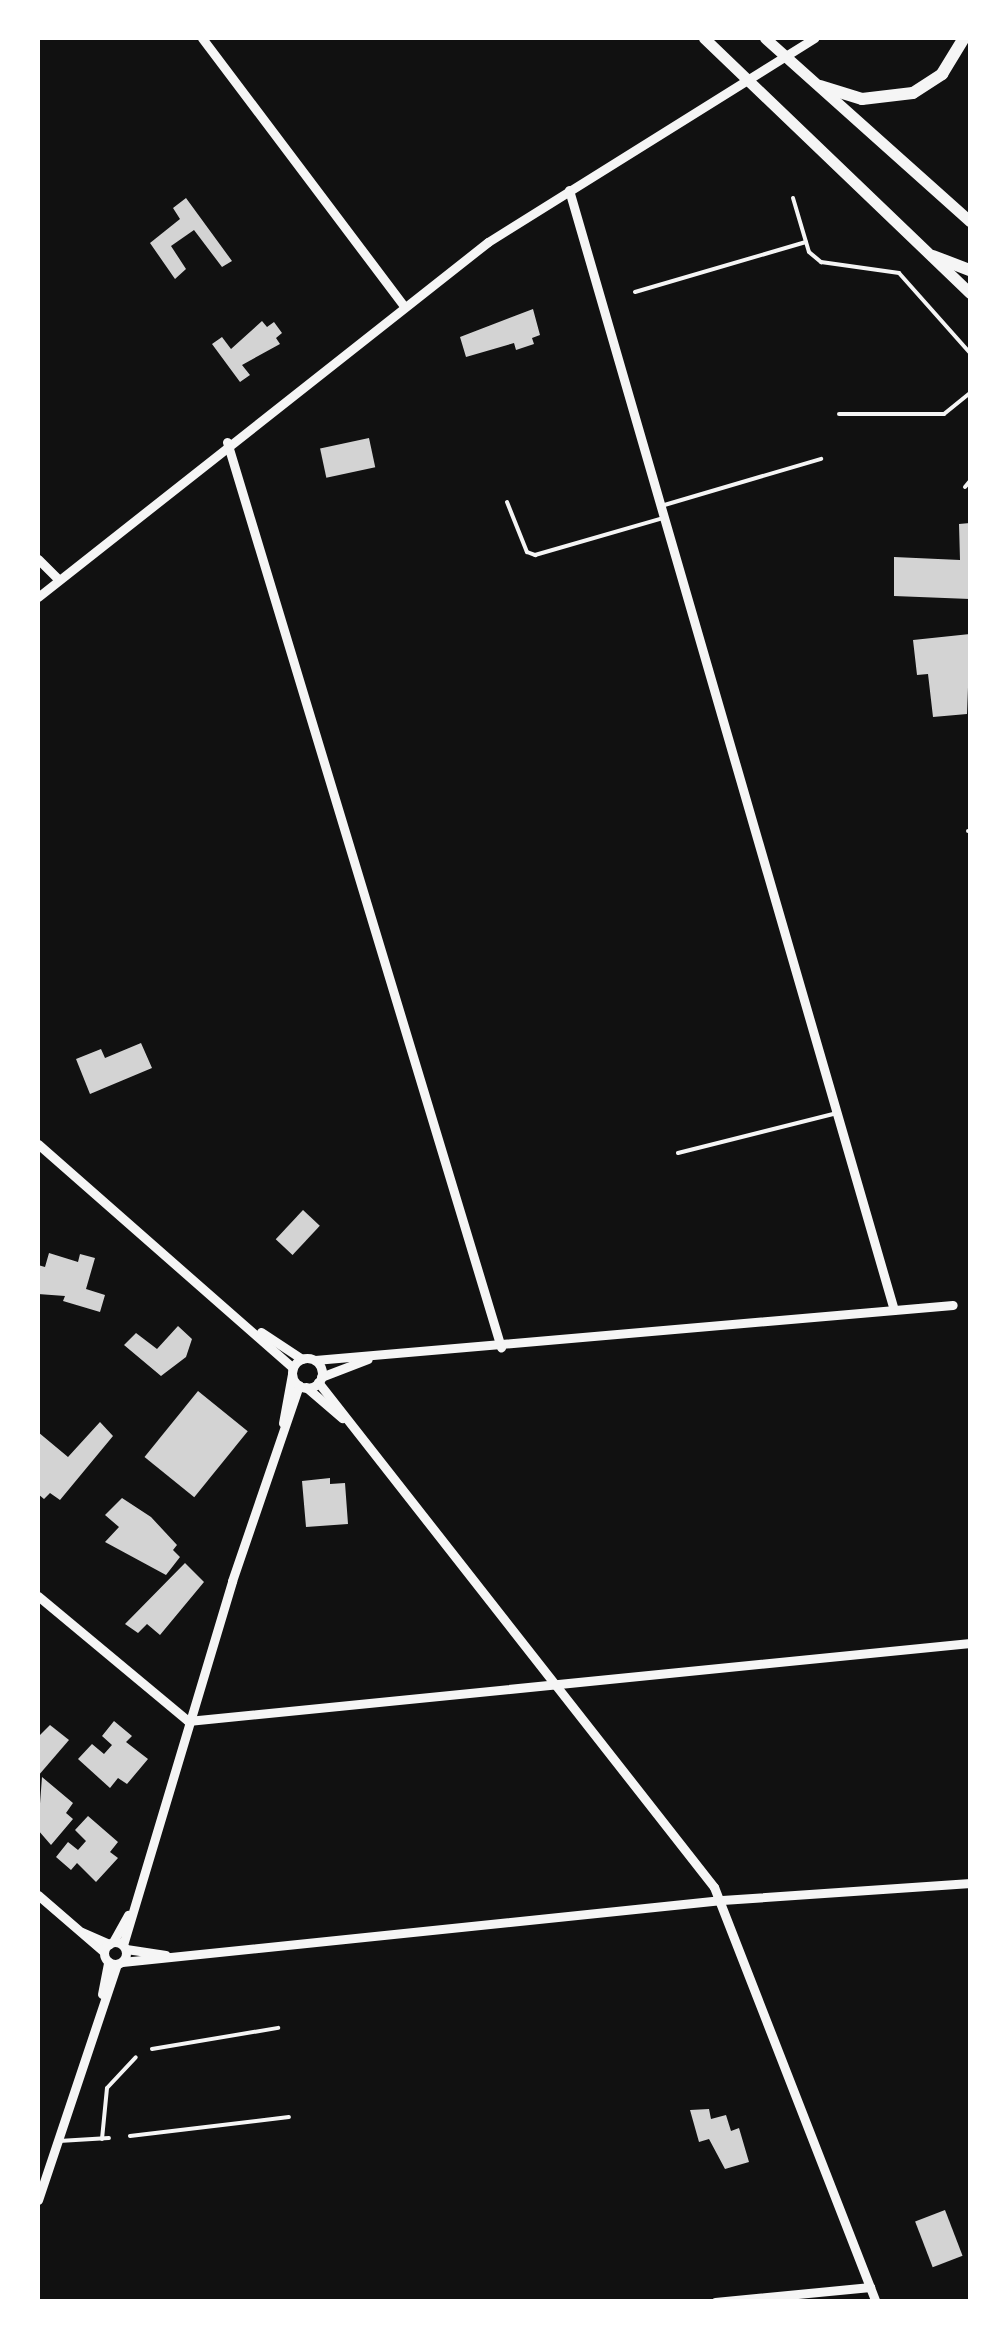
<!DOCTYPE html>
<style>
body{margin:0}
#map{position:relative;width:1008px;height:2339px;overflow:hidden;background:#111;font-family:"Nunito Sans",sans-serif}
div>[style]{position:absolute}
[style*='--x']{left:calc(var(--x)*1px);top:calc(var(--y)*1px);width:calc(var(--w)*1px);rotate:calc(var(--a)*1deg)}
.building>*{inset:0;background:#d3d3d3;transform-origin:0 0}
.service>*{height:4px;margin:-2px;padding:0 2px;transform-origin:2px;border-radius:2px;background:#f5f5f5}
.minor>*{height:9px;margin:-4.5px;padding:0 4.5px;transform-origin:4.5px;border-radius:4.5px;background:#f5f5f5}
.minor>.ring{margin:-4.5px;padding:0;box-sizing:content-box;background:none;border:9px solid #f5f5f5;border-radius:50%}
.secondary>*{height:11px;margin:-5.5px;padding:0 5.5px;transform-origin:5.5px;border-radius:5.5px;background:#f5f5f5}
.primary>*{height:12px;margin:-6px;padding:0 6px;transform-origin:6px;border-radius:6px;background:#f5f5f5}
span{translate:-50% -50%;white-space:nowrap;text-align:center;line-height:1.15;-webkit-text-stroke:8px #fff;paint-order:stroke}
.frame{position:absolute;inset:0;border:40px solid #fff;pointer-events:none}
</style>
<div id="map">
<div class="building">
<i style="clip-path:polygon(186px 198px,232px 261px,222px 267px,194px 230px,171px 246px,186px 269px,175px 279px,150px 243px,180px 219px,173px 208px)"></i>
<i style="clip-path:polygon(533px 309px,540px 335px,532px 338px,534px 344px,516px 350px,514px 343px,466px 357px,460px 337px)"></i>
<i style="clip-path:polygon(262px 321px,267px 327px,274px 322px,282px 333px,276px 338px,280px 344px,242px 365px,250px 375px,240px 382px,212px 344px,222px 337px,231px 349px)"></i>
<i style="left:369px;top:438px;width:30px;height:50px;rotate:78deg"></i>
<i style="clip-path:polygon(970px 523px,970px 599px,894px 596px,894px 557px,960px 560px,959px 524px)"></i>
<i style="clip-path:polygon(970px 634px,967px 714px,933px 717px,928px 674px,917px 675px,913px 640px)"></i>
<i style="clip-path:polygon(141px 1043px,152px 1068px,90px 1094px,76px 1059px,101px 1049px,105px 1058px)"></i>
<i style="left:303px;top:1210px;width:23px;height:40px;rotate:43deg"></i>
<i style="clip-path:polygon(49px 1253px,78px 1262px,80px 1254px,95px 1258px,86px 1289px,105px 1295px,100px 1312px,63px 1301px,65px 1296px,38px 1294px,38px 1265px,45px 1267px)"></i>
<i style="clip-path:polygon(178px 1326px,192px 1339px,186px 1357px,161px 1376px,124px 1345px,136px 1333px,157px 1349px)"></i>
<i style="left:198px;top:1391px;width:64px;height:85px;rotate:39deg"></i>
<i style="clip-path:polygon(100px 1422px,113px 1436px,60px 1500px,50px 1493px,44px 1499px,38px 1494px,38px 1432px,68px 1457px)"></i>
<i style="clip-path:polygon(330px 1478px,330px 1484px,345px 1483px,348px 1524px,306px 1527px,302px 1481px)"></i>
<i style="clip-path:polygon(122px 1498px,151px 1517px,177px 1545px,173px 1550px,180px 1557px,166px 1575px,105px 1542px,119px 1527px,105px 1515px)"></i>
<i style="clip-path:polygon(185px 1563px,204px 1582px,160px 1635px,147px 1624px,138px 1633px,125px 1624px)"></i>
<i style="clip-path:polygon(114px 1721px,132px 1736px,126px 1742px,148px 1759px,127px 1784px,118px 1778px,110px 1788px,78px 1759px,92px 1744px,104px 1754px,112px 1745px,102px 1736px)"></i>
<i style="clip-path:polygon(50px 1725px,69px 1740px,38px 1776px,38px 1737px)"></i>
<i style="clip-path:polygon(42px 1777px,73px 1803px,66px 1813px,73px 1819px,51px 1845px,38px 1830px)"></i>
<i style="clip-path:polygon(88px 1816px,118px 1842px,110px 1852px,118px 1858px,96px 1882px,77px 1863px,71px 1870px,56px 1857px,68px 1842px,78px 1850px,86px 1841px,75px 1830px)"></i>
<i style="clip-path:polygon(709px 2109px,711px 2119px,726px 2115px,731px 2131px,739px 2128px,749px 2162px,725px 2169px,709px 2139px,699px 2142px,690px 2110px)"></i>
<i style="left:945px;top:2210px;width:49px;height:32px;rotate:69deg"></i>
</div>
<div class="service">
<i style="--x:793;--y:198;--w:56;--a:73.5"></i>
<i style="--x:809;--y:252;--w:16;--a:40"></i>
<i style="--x:821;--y:262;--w:79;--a:8"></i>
<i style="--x:899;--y:273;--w:107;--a:48.4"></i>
<i style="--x:635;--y:292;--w:178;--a:-16.3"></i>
<i style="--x:839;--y:414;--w:105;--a:0"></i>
<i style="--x:944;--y:414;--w:33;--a:-39"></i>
<i style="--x:965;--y:487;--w:8;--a:-50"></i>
<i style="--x:507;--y:502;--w:54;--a:68.2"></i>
<i style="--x:527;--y:552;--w:9;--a:21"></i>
<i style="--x:535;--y:555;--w:133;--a:-16.1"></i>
<i style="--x:661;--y:506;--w:167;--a:-16.4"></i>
<i style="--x:968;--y:831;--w:2;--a:0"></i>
<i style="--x:678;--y:1153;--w:160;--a:-14.1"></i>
<i style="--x:152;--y:2049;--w:128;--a:-9.5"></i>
<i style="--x:130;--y:2136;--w:160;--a:-6.8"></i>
<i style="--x:102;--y:2139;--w:51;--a:-84.4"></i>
<i style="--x:107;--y:2088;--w:42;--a:-46.9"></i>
<i style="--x:59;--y:2141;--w:50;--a:-3.4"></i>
</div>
<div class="minor">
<i style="--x:202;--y:38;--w:336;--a:53"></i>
<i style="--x:569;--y:190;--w:1166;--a:73.82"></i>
<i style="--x:227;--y:442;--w:946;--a:73.16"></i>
<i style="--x:38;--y:559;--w:28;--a:45"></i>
<i style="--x:38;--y:597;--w:573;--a:-38.27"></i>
<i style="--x:488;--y:242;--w:385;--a:-32"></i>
<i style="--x:38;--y:1144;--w:339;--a:41.3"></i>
<i style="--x:261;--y:1332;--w:49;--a:33.4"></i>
<i class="ring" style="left:292px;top:1358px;width:21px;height:21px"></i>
<i style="--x:315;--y:1360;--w:640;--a:-4.93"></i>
<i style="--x:321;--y:1377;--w:50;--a:-21"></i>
<i style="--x:318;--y:1382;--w:642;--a:51.9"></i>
<i style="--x:714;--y:1887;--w:445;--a:68.7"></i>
<i style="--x:306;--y:1387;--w:48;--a:40.7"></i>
<i style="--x:283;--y:1423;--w:50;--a:-79.6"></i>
<i style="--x:38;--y:1596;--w:195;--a:39.8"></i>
<i style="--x:188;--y:1721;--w:786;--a:-5.7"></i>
<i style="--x:38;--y:1895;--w:87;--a:40.8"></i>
<i style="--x:82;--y:1932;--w:30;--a:24"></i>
<i class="ring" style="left:104px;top:1942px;width:13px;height:13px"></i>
<i style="--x:113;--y:1942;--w:31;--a:-61"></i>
<i style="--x:123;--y:1945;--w:380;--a:-73.3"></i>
<i style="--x:232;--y:1581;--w:207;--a:-71.1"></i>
<i style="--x:126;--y:1949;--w:40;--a:8.5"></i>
<i style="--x:122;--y:1962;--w:603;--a:-5.9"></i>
<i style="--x:722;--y:1900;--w:249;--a:-3.9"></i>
<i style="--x:102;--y:1994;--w:33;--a:-79"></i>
<i style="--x:38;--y:2200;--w:249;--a:-71.5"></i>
<i style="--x:715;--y:2302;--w:156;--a:-5.5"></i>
</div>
<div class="secondary">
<i style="--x:704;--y:38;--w:368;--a:43.8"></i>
<i style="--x:765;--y:38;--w:275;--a:41.8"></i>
</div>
<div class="primary">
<i style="--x:820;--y:86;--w:44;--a:17.2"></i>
<i style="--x:862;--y:99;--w:51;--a:-6.7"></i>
<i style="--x:913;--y:93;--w:35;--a:-33"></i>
<i style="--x:942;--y:74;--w:42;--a:-58.6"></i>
<i style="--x:933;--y:256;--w:40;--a:21"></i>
</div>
<div class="frame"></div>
</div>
